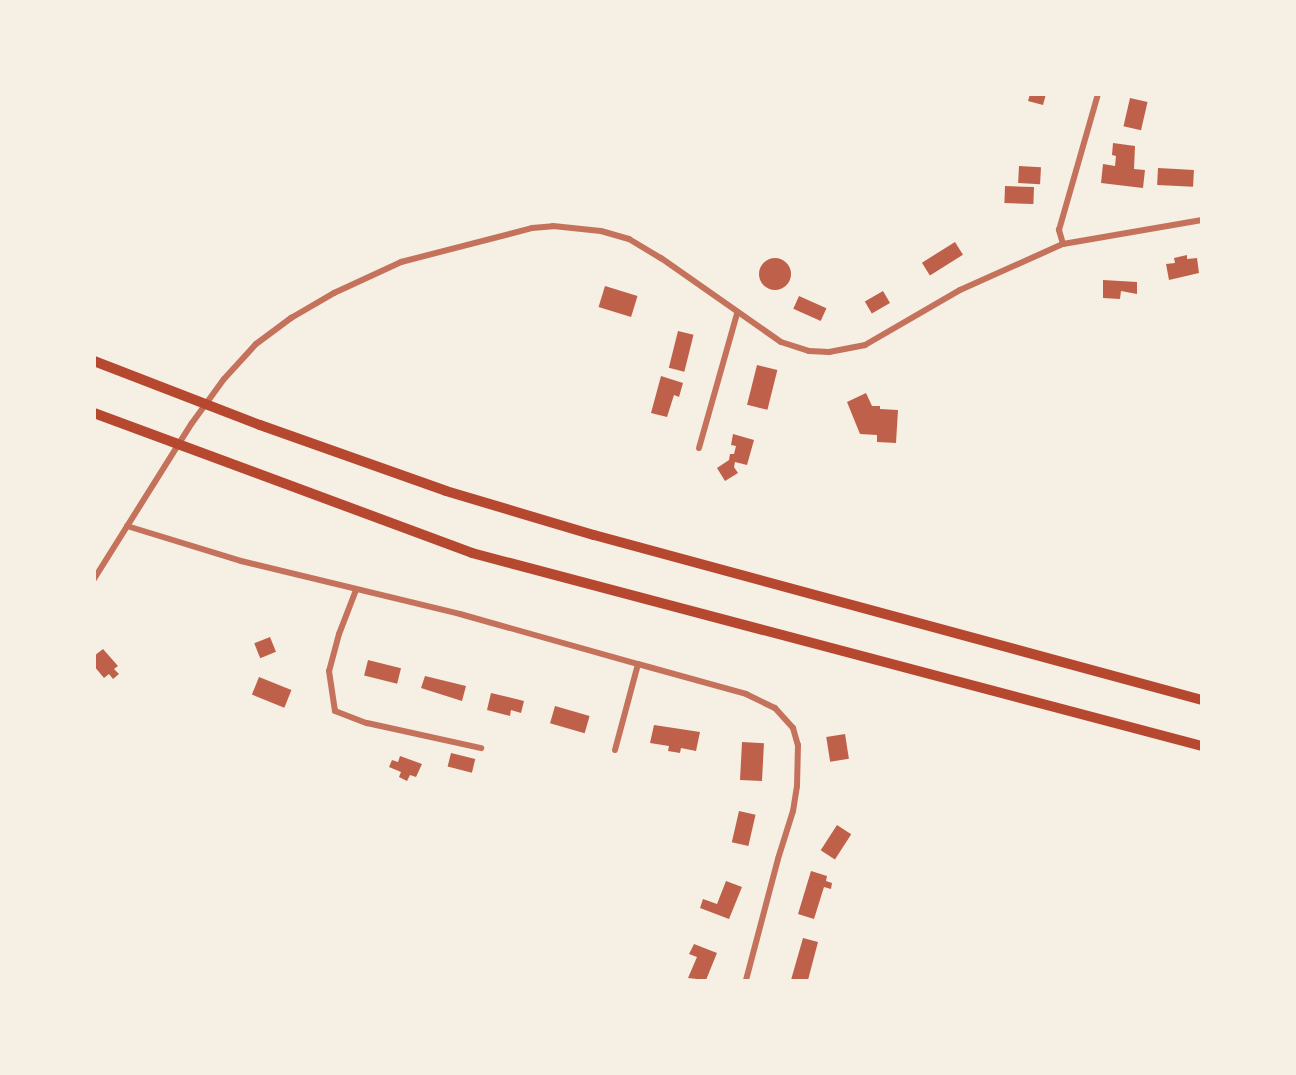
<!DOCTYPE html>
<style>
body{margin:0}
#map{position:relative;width:1296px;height:1075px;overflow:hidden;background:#f6efe4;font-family:Karla,sans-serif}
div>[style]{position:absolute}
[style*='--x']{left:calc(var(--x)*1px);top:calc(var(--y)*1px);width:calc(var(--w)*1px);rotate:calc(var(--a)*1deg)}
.building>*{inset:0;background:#bf614a;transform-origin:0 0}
.round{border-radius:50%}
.minor>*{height:6px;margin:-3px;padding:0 3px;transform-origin:3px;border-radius:3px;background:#c5725c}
.motorway>*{height:10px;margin:-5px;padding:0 5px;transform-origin:5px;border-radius:5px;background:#b5482f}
span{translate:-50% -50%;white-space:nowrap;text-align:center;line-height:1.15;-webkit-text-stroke:4.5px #f6efe4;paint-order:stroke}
.frame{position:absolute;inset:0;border:96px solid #f6efe4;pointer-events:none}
</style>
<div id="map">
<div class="building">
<i style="clip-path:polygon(1030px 94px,1046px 94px,1043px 105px,1028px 101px)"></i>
<i style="left:1130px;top:98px;width:18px;height:29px;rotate:13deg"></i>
<i style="clip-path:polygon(1113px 143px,1135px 146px,1134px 169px,1145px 170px,1143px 188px,1101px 183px,1103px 164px,1115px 166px,1116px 156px,1112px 155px)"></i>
<i style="left:1019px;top:166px;width:22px;height:17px;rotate:3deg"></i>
<i style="left:1158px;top:168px;width:36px;height:17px;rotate:3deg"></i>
<i style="left:1005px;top:186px;width:29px;height:17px;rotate:2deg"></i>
<i style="left:955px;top:242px;width:15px;height:39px;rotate:58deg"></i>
<i style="clip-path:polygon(1187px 255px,1187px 259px,1197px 258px,1199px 273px,1169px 280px,1166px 264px,1175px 263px,1174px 258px)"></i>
<i class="round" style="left:759px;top:258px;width:32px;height:32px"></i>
<i style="clip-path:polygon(1103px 280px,1137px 282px,1137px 294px,1121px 291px,1120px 299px,1103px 298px)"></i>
<i style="left:605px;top:286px;width:34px;height:22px;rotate:17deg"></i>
<i style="left:883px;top:291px;width:14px;height:21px;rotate:60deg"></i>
<i style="left:799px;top:296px;width:30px;height:14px;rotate:24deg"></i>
<i style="left:678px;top:331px;width:16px;height:38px;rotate:14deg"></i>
<i style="left:757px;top:365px;width:21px;height:41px;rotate:14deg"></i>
<i style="clip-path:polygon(661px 376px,683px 383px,679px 397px,674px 395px,667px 417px,651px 413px)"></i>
<i style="clip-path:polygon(866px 393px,872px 406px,880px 406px,880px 409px,898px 410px,896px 443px,877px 442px,877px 435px,860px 434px,847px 402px)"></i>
<i style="clip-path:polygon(733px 434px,754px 440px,747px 465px,735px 462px,734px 467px,738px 473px,725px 481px,717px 468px,729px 460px,730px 454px,734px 454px,736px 446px,731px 445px)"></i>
<i style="left:270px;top:637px;width:16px;height:17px;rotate:68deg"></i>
<i style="clip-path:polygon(103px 649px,118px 666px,114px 669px,119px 674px,113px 679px,109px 674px,104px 678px,94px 666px,94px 656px)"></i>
<i style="left:368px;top:660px;width:34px;height:16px;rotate:14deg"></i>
<i style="clip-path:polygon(425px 676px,466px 686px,462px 701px,421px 688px)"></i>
<i style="left:259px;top:677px;width:35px;height:19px;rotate:22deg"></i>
<i style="clip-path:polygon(491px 693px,524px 701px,521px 713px,511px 710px,510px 716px,487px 710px)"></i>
<i style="left:555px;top:706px;width:36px;height:18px;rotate:16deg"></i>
<i style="clip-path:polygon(654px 725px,700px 732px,696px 751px,681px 748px,680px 753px,668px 751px,669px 746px,650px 743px)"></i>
<i style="left:845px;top:734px;width:25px;height:19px;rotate:81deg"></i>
<i style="left:742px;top:742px;width:22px;height:38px;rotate:3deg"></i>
<i style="left:451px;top:753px;width:25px;height:14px;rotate:14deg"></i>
<i style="clip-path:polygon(400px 756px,422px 764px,416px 777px,410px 775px,407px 781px,399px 777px,401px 772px,389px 767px,392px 760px,398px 762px)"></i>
<i style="left:739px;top:811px;width:17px;height:32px;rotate:13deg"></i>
<i style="left:837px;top:825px;width:17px;height:30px;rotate:33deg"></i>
<i style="clip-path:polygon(811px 871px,827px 876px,826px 881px,832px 883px,831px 889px,824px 887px,814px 919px,798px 914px)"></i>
<i style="clip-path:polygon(726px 881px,742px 887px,729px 919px,700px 908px,703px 899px,717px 904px)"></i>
<i style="clip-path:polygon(803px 938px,818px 942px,808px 980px,791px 980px)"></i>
<i style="clip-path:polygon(694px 944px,717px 953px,706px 980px,688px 978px,697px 957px,689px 954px)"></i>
</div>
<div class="minor">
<i style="--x:1063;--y:244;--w:15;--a:-106"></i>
<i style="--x:1059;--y:230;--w:141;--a:-74"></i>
<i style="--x:699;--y:448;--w:139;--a:-74.2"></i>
<i style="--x:127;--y:526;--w:119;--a:17.1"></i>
<i style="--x:241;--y:561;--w:225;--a:13.6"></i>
<i style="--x:460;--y:614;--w:185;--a:15.7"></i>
<i style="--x:638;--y:664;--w:112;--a:15.5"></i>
<i style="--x:746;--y:694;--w:32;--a:26"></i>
<i style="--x:775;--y:708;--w:27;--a:48"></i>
<i style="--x:793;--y:728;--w:18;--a:74"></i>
<i style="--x:798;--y:745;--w:41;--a:91.4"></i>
<i style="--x:797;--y:786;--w:25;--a:99"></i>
<i style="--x:793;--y:811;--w:50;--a:107.4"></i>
<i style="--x:778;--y:859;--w:125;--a:104.8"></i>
<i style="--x:94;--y:579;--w:184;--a:-57.9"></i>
<i style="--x:192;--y:423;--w:54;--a:-54"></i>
<i style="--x:224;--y:379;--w:47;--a:-47.6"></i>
<i style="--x:256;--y:344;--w:44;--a:-36.6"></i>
<i style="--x:291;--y:318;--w:50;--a:-30.2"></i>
<i style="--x:334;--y:293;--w:74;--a:-24.8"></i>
<i style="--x:401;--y:262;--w:135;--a:-14.5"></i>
<i style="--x:532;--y:228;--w:21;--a:-5"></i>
<i style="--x:553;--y:226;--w:48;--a:5.9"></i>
<i style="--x:601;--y:231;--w:29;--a:16"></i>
<i style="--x:629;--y:239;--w:37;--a:31"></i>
<i style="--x:661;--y:258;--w:146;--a:35"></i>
<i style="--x:781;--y:342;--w:29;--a:18"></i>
<i style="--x:809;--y:351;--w:20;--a:3"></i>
<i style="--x:829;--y:352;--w:37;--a:-11"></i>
<i style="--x:865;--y:345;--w:110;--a:-30.1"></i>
<i style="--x:960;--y:290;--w:113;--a:-24.1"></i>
<i style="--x:1063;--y:244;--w:141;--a:-9.8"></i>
<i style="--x:356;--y:590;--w:47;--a:111.1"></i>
<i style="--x:339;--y:634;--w:38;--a:105"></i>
<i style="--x:329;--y:671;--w:40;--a:81.5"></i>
<i style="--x:335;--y:711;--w:34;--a:21"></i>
<i style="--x:367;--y:723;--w:117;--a:12.4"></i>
<i style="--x:615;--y:750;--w:89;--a:-75"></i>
</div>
<div class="motorway">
<i style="--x:94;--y:361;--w:178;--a:21.1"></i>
<i style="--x:260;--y:425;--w:197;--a:19.5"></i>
<i style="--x:446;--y:491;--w:154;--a:16.6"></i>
<i style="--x:594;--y:535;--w:630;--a:15.18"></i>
<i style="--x:94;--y:413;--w:403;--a:20.3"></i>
<i style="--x:472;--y:553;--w:755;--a:14.81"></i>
</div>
<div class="frame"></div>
</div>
